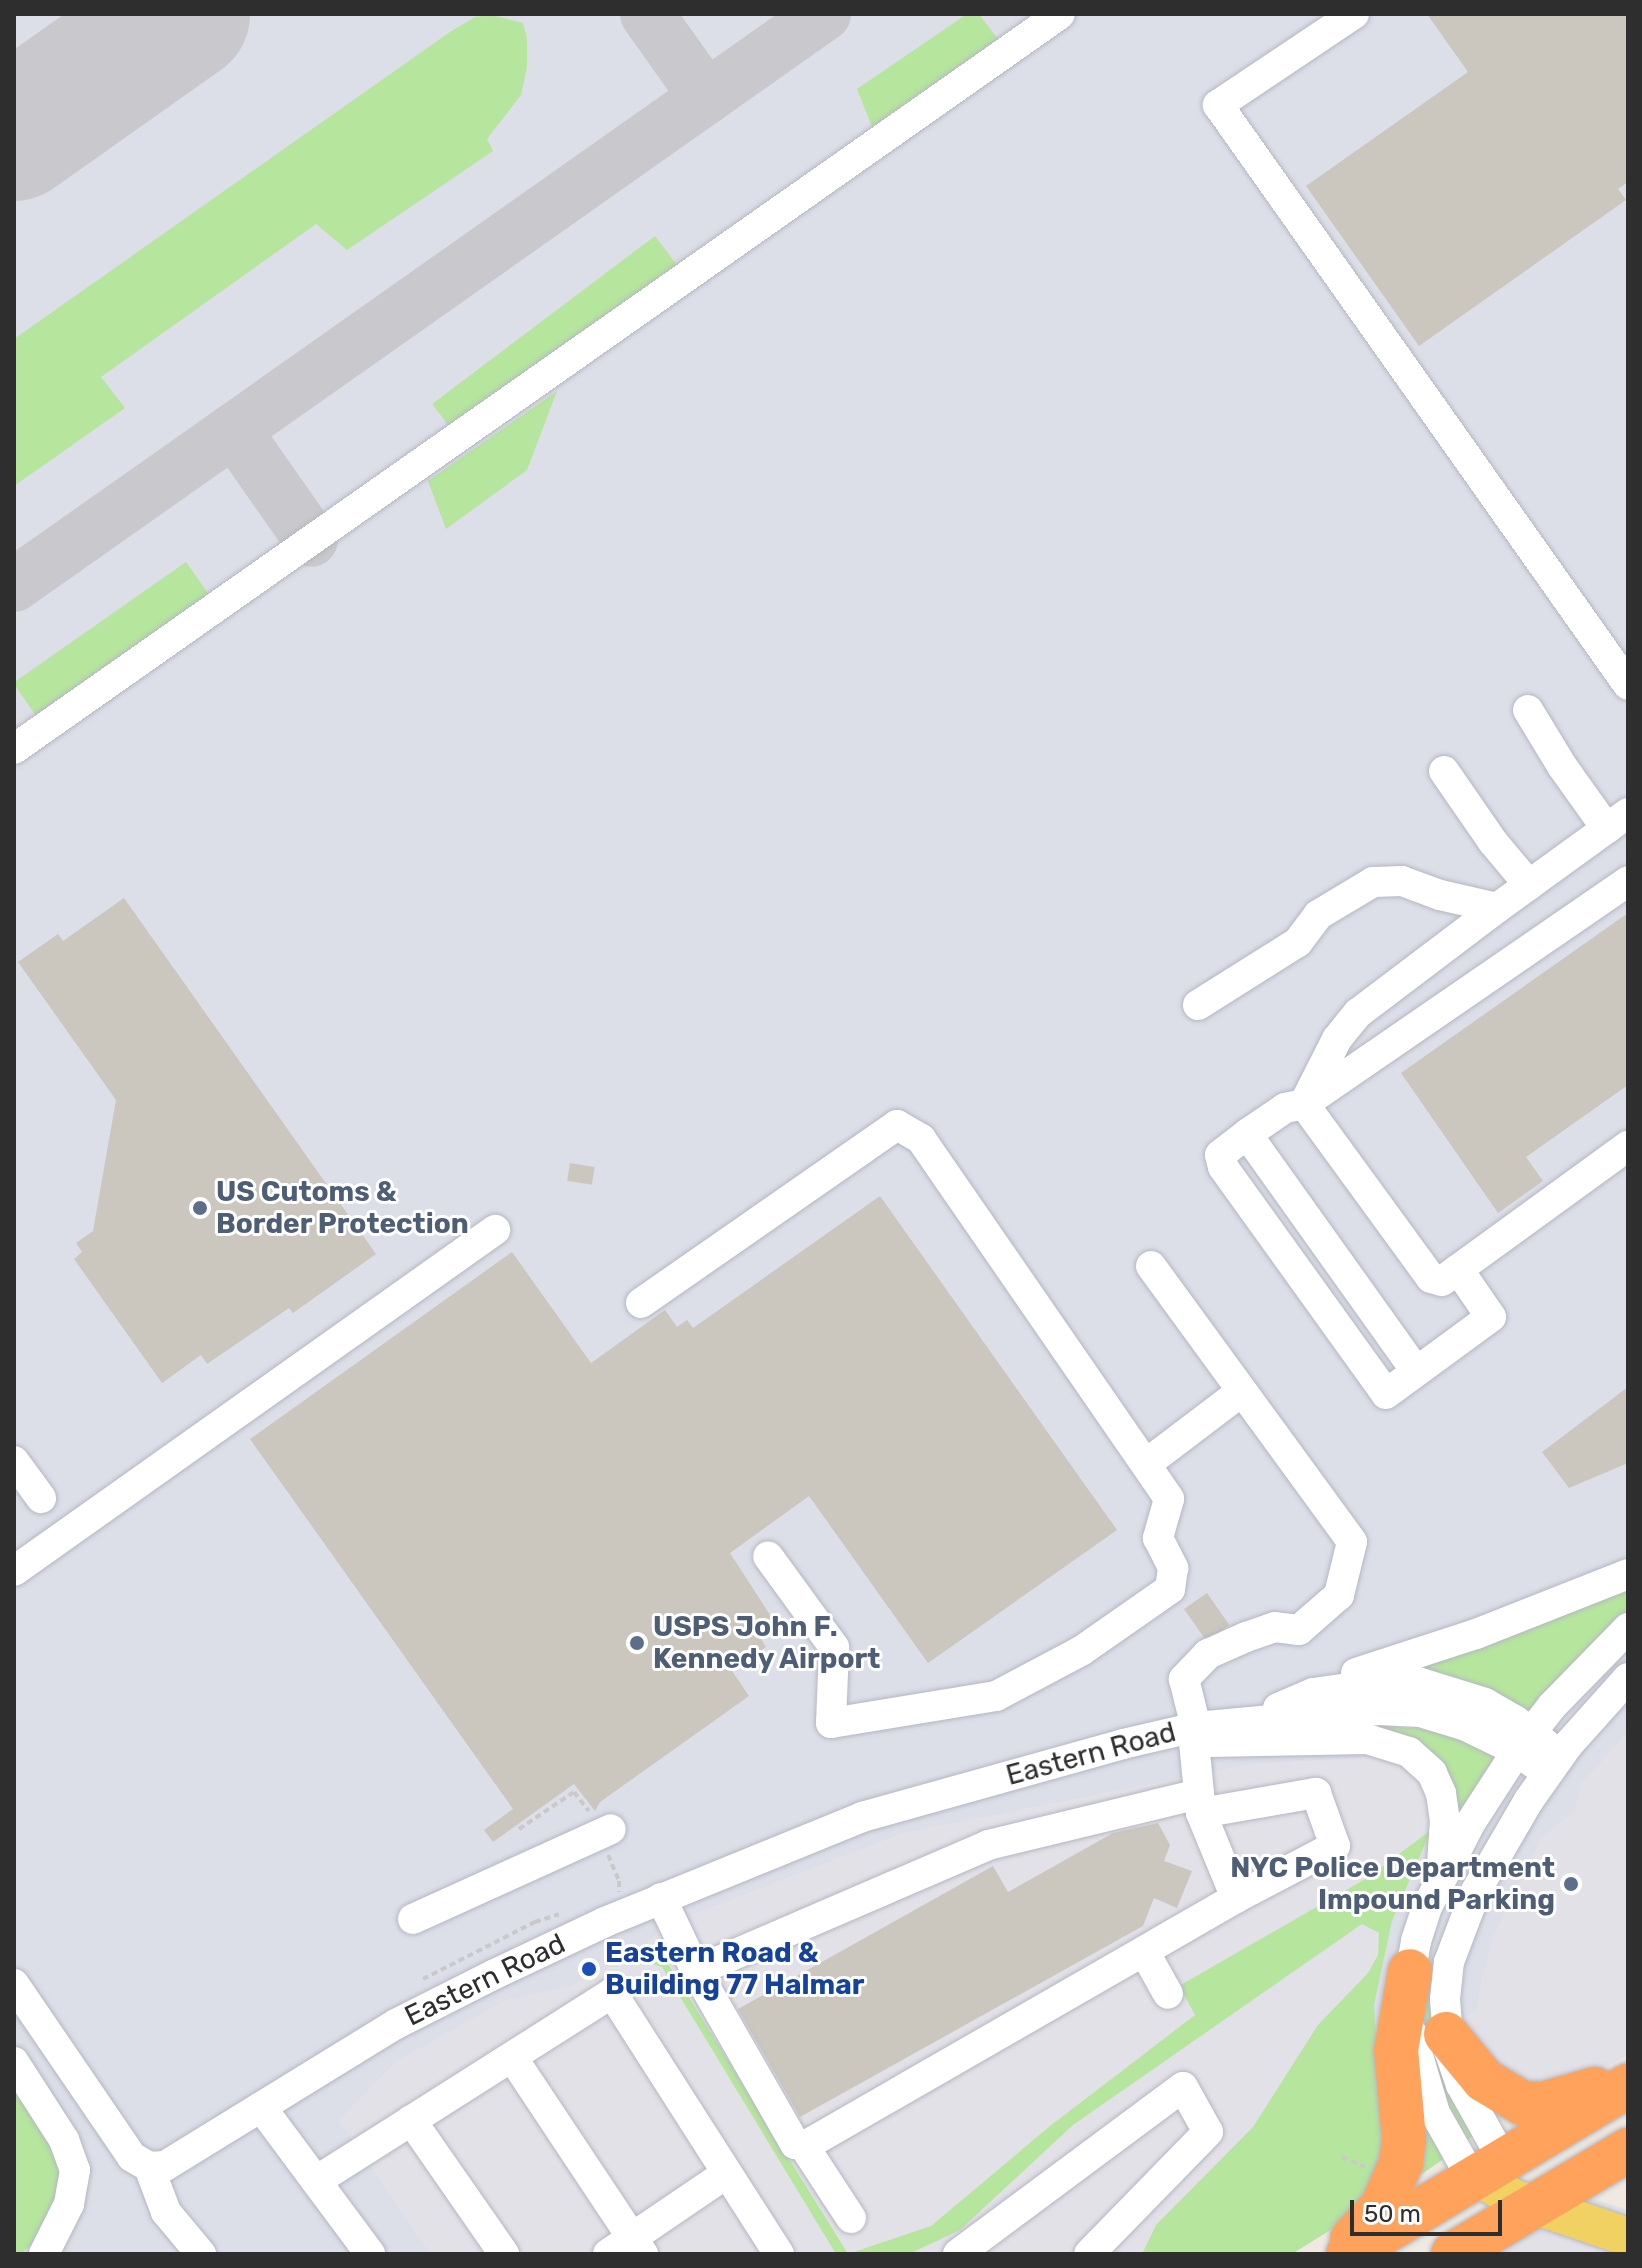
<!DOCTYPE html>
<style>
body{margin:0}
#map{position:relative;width:1642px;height:2268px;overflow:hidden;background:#efe9e1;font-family:Rubik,sans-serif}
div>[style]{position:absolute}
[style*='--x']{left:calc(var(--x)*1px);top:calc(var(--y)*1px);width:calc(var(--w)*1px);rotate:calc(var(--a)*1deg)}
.industrial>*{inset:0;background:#e3e1e8}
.airport>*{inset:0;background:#dcdee8}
.green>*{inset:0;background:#b6e59e;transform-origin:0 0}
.taxiway>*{height:54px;margin:-27px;padding:0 27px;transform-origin:27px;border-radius:27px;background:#c9c8cc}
.runway>*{height:136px;margin:-68px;padding:0 68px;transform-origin:68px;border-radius:68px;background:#c9c8cc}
.building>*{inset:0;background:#cbc7bf;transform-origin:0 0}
.path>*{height:4px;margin-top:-2px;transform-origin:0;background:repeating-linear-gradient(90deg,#c9c9c9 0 6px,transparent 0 10px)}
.roads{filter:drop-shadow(0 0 2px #b4b7c1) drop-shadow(0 0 2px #b4b7c1)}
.minor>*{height:30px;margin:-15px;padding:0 15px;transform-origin:15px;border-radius:15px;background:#fff}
.major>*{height:38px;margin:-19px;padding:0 19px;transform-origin:19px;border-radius:19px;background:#f2d163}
.highway>*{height:44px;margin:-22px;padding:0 22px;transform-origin:22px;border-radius:22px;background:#ffa35c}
.dots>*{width:22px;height:22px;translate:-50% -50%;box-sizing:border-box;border:4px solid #fff;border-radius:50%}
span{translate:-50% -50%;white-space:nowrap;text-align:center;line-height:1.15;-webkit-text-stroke:6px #fff;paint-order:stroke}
.service-label{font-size:28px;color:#4e5e75;font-weight:700}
.left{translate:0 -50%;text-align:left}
.right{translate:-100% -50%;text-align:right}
.street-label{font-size:28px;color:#2e2e2e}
.transit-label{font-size:28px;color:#164399;font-weight:700}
.frame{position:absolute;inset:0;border:16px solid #2e2e2e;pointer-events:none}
.scale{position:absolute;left:1350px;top:2200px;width:152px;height:36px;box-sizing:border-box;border:4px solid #2e2e2e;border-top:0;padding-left:10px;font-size:24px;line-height:28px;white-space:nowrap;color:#2e2e2e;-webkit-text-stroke:6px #fff;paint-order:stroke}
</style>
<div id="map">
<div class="industrial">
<i style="clip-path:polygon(1628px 1717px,1628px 2055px,1562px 2090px,1497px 2080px,1461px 2020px,1484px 1914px)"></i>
<i style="clip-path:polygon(1380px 1757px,1415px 1773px,1431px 1806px,1431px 1830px,1392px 1921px,1332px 2229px,1292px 2254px,431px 2254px,339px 2120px,397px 2061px,507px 2000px,569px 1987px,669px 1924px,904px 1833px,1252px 1764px)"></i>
<i style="clip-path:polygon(1582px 2195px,1628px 2210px,1628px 2254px,1479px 2254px)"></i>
</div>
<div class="airport">
<i style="clip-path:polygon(14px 14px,1628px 14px,1628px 1731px,1581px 1784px,1575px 1811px,1542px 1837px,1494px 1935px,1481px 1980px,1477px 2010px,1365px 2077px,1374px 2005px,1392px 1921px,1431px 1830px,1431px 1806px,1415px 1773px,1380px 1757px,1252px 1764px,904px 1833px,669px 1924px,626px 1959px,569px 1987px,507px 2000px,397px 2061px,339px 2120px,431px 2254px,14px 2254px)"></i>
</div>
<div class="green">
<i style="clip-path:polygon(967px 14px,979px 14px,998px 39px,872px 127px,857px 89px)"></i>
<i style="clip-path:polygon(492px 15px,523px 23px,527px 38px,527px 67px,521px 95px,487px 139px,493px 151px,347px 250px,316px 224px,101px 377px,125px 408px,14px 486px,14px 339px,450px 32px,475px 17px)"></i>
<i style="left:655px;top:236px;width:39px;height:279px;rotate:53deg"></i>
<i style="clip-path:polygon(557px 391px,527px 470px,446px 529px,428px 481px)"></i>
<i style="left:186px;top:562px;width:40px;height:211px;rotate:55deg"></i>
<i style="clip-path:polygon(1628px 1586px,1628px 1611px,1524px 1716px,1412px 1666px)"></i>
<i style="clip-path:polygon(1378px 1726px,1423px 1729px,1452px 1737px,1498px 1757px,1456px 1821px,1377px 1731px)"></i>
<i style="clip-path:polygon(1431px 1830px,1392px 1921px,1374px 2005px,1383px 2164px,1365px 2200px,1332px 2229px,1292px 2254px,1142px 2254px,1156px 2225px,1253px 2127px,1318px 2025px,1368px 1973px,1378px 1955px,1379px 1933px,1362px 1924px,1073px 2125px,960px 2230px,909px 2254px,836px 2254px,662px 1967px,638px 1959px,657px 1946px,848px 2254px,931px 2226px,1050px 2126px,1195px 2015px,1179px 1986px,1367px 1878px)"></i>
<i style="clip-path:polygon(1423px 1961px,1433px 1963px,1433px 1992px,1473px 2136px,1464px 2143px,1449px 2118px,1421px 2018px)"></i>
<i style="clip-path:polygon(14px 2077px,54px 2139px,65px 2184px,41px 2237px,20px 2254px,14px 2254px)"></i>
<i style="clip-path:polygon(1421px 2122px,1445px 2158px,1422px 2174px,1410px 2174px)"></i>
</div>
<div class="taxiway">
<i style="--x:647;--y:14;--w:102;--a:54.6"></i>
<i style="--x:234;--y:430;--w:134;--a:55"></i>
<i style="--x:14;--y:585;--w:991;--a:-35.18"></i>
</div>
<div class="runway">
<i style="--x:14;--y:133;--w:206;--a:-35.3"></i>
</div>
<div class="building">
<i style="clip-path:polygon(1427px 14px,1628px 14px,1628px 182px,1618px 189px,1626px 200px,1419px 346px,1306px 186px,1468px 72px)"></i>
<i style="clip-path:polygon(124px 898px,376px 1254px,293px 1313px,289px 1308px,207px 1364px,201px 1355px,162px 1383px,74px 1259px,82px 1252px,76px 1243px,93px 1231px,116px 1100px,18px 962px,58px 934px,63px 941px)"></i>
<i style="clip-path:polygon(1628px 913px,1628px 1085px,1526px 1157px,1543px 1181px,1498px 1213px,1401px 1073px)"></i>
<i style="left:570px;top:1163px;width:25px;height:18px;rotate:9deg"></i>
<i style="clip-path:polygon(880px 1196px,1117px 1530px,928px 1663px,809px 1496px,730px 1553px,774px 1621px,757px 1633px,766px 1647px,732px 1671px,749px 1696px,600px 1802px,595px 1811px,574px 1784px,493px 1842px,484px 1830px,513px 1809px,250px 1439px,512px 1252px,591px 1363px,665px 1310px,677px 1327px,687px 1320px,693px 1328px)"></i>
<i style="clip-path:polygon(1628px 1387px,1628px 1463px,1569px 1488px,1542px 1452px)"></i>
<i style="left:1207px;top:1593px;width:39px;height:28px;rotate:55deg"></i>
<i style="clip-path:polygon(1158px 1823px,1170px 1845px,1164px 1861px,1192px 1871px,1177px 1908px,1154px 1898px,1143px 1926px,800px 2117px,738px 2009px,993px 1866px,1008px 1892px,1113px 1833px)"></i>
</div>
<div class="path">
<i style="--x:519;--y:1829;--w:66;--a:-33.9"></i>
<i style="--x:574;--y:1792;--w:24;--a:52"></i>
<i style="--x:608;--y:1855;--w:28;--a:67"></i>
<i style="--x:619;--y:1881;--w:11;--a:90"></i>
<i style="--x:423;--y:1979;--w:126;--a:-27"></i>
<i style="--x:535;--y:1922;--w:25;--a:-18"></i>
<i style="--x:1342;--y:2157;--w:25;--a:23"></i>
</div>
<div class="roads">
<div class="minor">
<i style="--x:1354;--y:14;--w:164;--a:146.2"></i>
<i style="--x:1218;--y:105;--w:710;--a:54.74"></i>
<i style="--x:1528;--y:710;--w:66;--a:58.7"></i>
<i style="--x:1562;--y:766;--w:77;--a:54.5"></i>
<i style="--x:14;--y:749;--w:1278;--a:-35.09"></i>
<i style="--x:1444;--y:771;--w:86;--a:55.4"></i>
<i style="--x:1493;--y:842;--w:56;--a:50.1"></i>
<i style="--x:1497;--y:908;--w:174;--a:142.9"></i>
<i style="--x:1358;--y:1013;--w:33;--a:129"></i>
<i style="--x:1337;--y:1039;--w:73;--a:116.9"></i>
<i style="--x:1304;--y:1104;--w:215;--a:53.9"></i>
<i style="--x:1431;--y:1278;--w:11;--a:15"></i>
<i style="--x:1442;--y:1281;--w:230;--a:-36"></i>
<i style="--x:1198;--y:1005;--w:118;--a:-32.2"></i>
<i style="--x:1298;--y:942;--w:34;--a:-53"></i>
<i style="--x:1318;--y:915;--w:64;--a:-31"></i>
<i style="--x:1373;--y:882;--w:29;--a:-2"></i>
<i style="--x:1402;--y:881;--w:40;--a:20.2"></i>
<i style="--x:1440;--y:895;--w:58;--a:12.8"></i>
<i style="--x:1497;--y:908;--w:162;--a:-35.9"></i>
<i style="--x:1247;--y:1134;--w:34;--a:142"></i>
<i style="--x:1220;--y:1155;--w:12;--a:76"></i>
<i style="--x:1223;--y:1167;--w:279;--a:54.3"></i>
<i style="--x:1386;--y:1394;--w:130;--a:-36.3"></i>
<i style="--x:1491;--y:1317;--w:58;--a:-124.5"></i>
<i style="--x:1151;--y:1266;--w:341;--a:53.9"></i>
<i style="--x:1352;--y:1542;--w:55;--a:103.8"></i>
<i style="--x:1339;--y:1595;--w:53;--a:138.8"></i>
<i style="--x:1299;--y:1630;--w:24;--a:-173"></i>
<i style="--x:1275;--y:1627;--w:31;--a:161"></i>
<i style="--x:1246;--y:1637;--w:42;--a:155.9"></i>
<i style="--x:1208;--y:1654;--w:35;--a:134"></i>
<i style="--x:1184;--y:1679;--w:49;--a:76"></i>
<i style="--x:641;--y:1303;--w:312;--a:-34.8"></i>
<i style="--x:897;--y:1125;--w:28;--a:30"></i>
<i style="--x:921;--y:1139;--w:437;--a:55.4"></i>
<i style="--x:1169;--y:1499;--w:41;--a:105.8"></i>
<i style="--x:1158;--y:1538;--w:34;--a:63"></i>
<i style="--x:1173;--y:1568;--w:21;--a:98"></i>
<i style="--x:1170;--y:1589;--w:108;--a:145.1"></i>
<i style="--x:1081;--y:1651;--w:96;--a:152.1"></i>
<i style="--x:996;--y:1696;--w:167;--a:170.7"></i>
<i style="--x:831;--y:1723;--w:76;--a:-87.7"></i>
<i style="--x:834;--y:1647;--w:112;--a:-126"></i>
<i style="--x:1416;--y:1371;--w:291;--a:-125.5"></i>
<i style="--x:1247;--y:1134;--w:46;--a:-34.4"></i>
<i style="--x:1285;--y:1108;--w:19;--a:-12"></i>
<i style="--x:1304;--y:1104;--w:393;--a:-34.5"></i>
<i style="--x:14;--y:1461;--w:46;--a:53.9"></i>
<i style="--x:1146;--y:1464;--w:119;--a:-37.2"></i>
<i style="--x:14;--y:1571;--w:590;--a:-35.33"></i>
<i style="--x:1356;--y:1673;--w:126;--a:-18"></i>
<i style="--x:1476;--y:1634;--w:163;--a:-21.5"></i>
<i style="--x:1278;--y:1708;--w:38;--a:-23"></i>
<i style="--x:1313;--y:1693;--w:78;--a:-8.1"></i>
<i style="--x:1390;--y:1682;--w:28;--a:0"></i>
<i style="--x:1418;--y:1682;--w:70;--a:17.4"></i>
<i style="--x:1485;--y:1703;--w:34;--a:30"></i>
<i style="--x:1515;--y:1720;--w:39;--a:38"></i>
<i style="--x:1194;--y:1742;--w:71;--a:84.4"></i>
<i style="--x:1201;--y:1813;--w:92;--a:67.6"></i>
<i style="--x:1236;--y:1898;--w:498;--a:150.1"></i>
<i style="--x:804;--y:2146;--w:9;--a:-167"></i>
<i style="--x:795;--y:2144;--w:199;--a:-119.8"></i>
<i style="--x:696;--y:1971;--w:318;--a:-23.3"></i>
<i style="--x:988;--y:1845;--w:217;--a:-13.6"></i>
<i style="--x:1209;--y:1742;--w:158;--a:-1.1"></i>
<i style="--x:1367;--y:1739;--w:44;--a:17.2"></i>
<i style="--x:1409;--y:1752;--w:31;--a:42"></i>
<i style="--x:1432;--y:1773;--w:22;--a:66"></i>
<i style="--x:1441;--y:1793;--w:27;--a:82"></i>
<i style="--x:1445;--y:1820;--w:44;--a:93.9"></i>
<i style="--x:1201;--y:1813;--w:117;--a:-9.9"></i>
<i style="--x:1316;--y:1793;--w:56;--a:70.3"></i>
<i style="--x:1335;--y:1846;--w:112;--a:152.3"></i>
<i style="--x:661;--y:1898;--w:81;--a:64.4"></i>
<i style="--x:413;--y:1919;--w:217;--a:-24.4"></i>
<i style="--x:1144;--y:1951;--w:49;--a:60.8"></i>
<i style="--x:14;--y:1984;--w:209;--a:55.7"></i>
<i style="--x:132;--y:2157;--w:20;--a:30"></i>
<i style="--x:149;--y:2167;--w:16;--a:-4"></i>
<i style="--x:165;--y:2166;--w:271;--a:-31.6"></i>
<i style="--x:396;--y:2024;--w:111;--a:-26.8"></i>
<i style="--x:495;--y:1974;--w:122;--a:-25.3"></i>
<i style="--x:605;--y:1922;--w:278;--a:-22.2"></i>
<i style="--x:862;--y:1817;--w:271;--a:-15.6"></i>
<i style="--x:1123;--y:1744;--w:75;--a:-13.1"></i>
<i style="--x:1196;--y:1727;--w:184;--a:-5.3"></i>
<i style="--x:1379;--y:1710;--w:41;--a:2.8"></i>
<i style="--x:1420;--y:1712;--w:48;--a:16.9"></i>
<i style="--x:1466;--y:1726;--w:57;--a:26.1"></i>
<i style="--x:1517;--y:1751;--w:37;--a:36"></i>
<i style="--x:1408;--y:1988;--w:48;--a:-80.3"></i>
<i style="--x:1416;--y:1941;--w:38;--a:-72"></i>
<i style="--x:1428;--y:1905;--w:93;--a:-62.6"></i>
<i style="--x:1471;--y:1822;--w:85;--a:-57.1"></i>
<i style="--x:1517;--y:1751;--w:57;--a:-52.1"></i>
<i style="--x:1552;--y:1706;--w:109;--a:-45.7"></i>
<i style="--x:1411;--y:2032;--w:84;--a:73.5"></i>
<i style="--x:1435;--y:2113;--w:55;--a:60.6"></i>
<i style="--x:1462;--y:2161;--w:21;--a:45"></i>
<i style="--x:512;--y:2057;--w:237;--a:56.4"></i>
<i style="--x:14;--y:2062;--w:93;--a:57.3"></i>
<i style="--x:64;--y:2140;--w:32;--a:70"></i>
<i style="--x:75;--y:2170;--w:35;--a:100"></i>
<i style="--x:69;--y:2204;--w:56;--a:116.6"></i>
<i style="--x:261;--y:2107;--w:183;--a:53.4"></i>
<i style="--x:411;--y:2120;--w:163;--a:55.2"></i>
<i style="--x:804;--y:2146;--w:86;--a:56.9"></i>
<i style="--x:1503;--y:2160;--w:86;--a:-119.2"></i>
<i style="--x:1461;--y:2085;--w:36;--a:-109"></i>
<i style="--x:1449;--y:2051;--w:52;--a:-94.4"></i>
<i style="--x:1445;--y:1999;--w:37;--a:-84"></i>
<i style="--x:1449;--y:1962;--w:76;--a:-69.2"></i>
<i style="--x:1476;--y:1891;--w:105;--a:-59.8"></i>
<i style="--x:1529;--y:1800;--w:67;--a:-54.7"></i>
<i style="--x:1568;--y:1745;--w:90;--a:-48.2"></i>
<i style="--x:149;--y:2167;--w:48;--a:69.3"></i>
<i style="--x:166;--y:2212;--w:55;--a:50.2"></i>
<i style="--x:316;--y:2181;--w:351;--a:-32.4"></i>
<i style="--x:612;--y:1993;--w:310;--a:57.4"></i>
<i style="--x:608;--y:2254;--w:144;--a:-34.2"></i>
<i style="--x:958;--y:2254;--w:280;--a:-36.6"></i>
<i style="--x:1183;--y:2087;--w:51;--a:60.9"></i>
<i style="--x:1208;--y:2132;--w:170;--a:134.3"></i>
</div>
<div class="major">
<i style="--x:1477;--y:2176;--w:42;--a:31.4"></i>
<i style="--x:1513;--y:2198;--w:121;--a:18.7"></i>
</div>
<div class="highway">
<i style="--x:1446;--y:2034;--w:60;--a:50.4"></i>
<i style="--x:1484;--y:2080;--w:44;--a:31.2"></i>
<i style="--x:1522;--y:2103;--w:21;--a:3"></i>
<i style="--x:1543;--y:2104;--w:54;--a:-16.1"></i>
<i style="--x:1352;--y:2239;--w:44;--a:-46.8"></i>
<i style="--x:1382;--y:2207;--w:48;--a:-66.6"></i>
<i style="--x:1401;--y:2163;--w:24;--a:-83"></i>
<i style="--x:1404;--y:2139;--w:89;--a:-95.1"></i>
<i style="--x:1396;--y:2050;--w:80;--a:-80"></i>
<i style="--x:1348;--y:2254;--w:327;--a:-31"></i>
<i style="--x:1453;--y:2254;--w:204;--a:-30.7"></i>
</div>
</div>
<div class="dots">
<i style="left:200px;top:1208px;background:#5c6f8a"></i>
<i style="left:637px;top:1643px;background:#5c6f8a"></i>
<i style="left:1571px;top:1884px;background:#5c6f8a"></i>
<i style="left:589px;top:1969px;background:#1a4fb4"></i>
</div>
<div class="service-label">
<span class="left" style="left:216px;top:1208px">US Cutoms &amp;<br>Border Protection</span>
<span class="left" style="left:653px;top:1643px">USPS John F.<br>Kennedy Airport</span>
<span class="right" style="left:1555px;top:1884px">NYC Police Department<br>Impound Parking</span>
</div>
<div class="street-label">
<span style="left:1091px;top:1754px;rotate:-15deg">Eastern Road</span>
<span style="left:485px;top:1980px;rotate:-26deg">Eastern Road</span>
</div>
<div class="transit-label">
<span class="left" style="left:605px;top:1969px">Eastern Road &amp;<br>Building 77 Halmar</span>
</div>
<div class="frame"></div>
<div class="scale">50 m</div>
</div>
